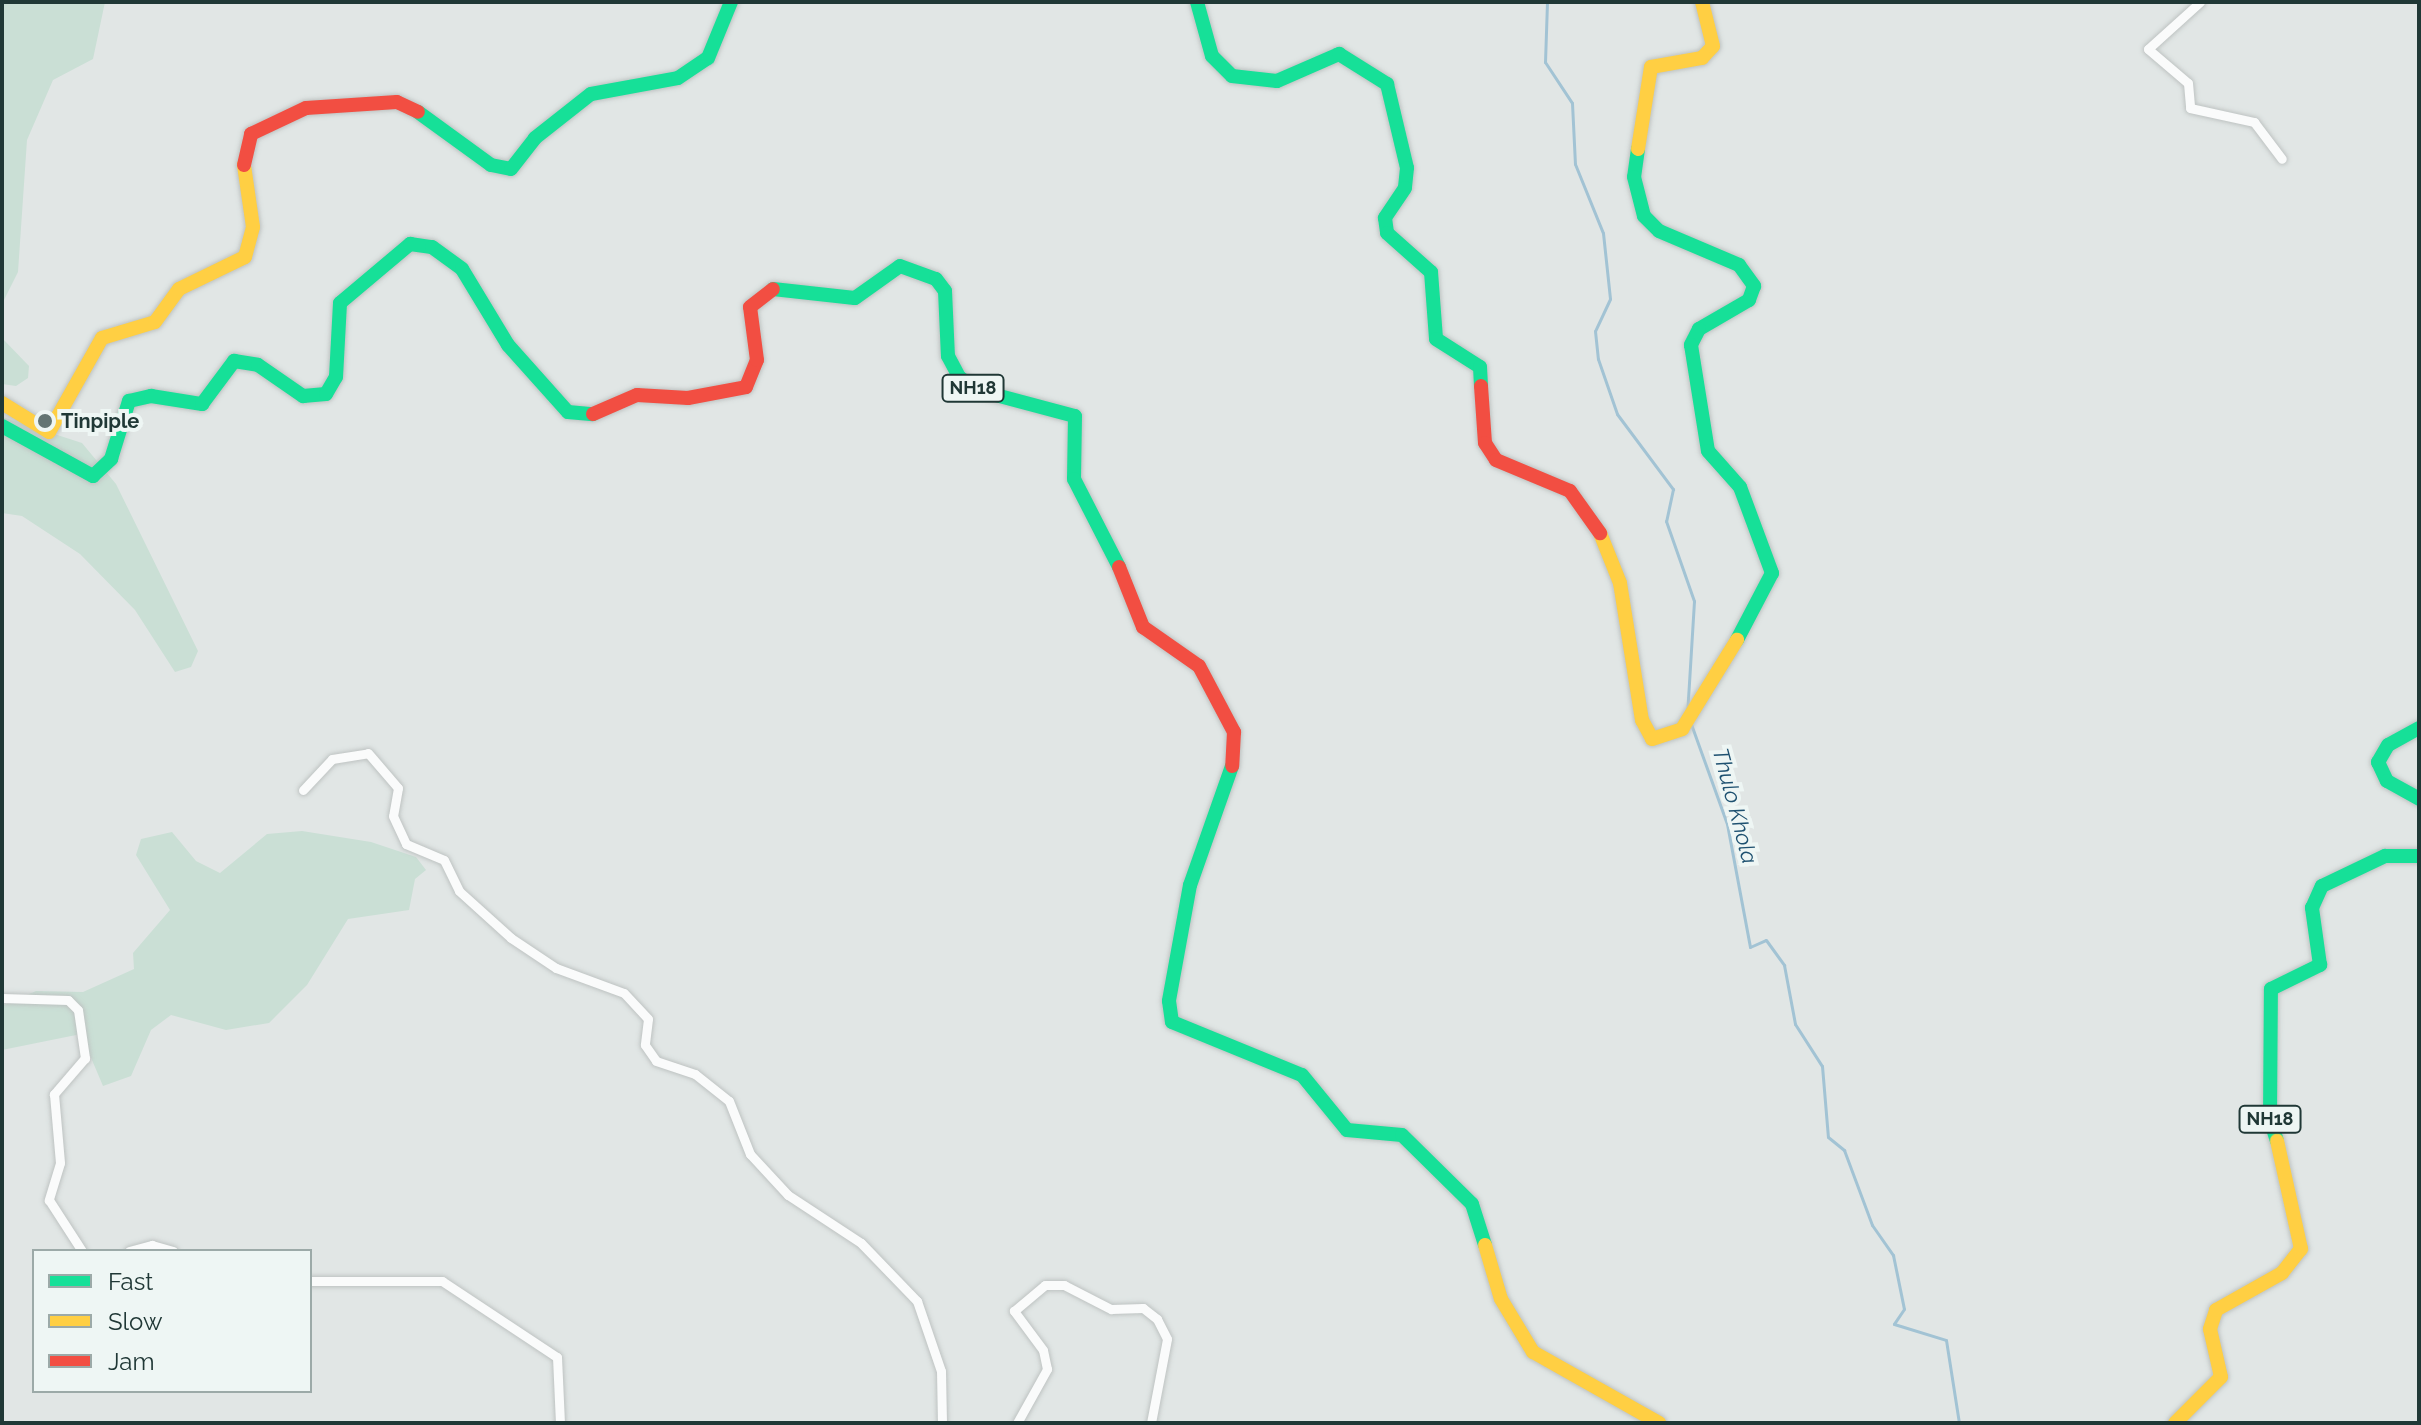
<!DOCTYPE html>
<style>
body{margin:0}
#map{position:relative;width:2421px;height:1425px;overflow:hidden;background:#e1e6e5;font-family:Raleway,sans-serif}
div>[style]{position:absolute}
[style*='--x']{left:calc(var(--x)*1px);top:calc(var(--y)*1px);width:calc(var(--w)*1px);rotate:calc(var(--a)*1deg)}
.green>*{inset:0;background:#cadfd5}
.stream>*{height:3px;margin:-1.5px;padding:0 1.5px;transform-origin:1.5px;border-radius:1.5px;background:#a2c3d4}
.roads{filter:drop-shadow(0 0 2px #bec3c2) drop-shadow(0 0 2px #bec3c2)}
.street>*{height:9px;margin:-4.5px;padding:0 4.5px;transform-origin:4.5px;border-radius:4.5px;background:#fafbfb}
.fast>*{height:14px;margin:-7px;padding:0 7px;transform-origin:7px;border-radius:7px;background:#16e098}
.slow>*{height:14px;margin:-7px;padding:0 7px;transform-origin:7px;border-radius:7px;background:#ffcf43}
.jam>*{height:14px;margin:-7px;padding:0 7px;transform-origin:7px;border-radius:7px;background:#f24e42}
.dots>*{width:22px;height:22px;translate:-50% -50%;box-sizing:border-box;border:4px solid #eef6f4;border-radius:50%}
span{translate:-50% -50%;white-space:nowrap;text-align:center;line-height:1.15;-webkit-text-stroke:8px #eef6f4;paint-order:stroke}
.shield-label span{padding:2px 6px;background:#eef6f4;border:2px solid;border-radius:6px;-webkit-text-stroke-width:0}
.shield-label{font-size:18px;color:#203836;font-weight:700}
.poi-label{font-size:20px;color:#203836;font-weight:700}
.left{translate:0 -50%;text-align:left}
.water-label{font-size:22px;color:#1e5170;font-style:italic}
.frame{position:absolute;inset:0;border:4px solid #203836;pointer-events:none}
.legend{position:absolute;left:32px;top:1249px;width:280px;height:144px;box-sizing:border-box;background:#eef6f4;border:2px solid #9caaa8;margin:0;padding:10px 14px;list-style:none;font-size:24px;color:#203836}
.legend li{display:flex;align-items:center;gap:16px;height:40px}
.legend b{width:40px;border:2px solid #9caaa8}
</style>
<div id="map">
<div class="green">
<i style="clip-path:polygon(2px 2px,105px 2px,93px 59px,53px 80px,27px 140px,18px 272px,2px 304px)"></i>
<i style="clip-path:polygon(2px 338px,29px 366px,28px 378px,16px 386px,2px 384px)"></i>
<i style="clip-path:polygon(2px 417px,82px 443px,116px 484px,198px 651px,191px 667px,175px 672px,135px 610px,80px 554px,22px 516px,2px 513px)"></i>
<i style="clip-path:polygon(302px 831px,371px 842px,416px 857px,426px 870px,415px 879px,409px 910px,348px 919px,307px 985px,269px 1023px,226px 1030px,171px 1015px,151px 1030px,131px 1076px,103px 1086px,81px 1034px,2px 1050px,2px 1006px,36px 991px,83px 992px,134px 969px,133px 953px,170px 910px,136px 855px,141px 839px,172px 832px,196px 861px,220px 873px,267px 834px)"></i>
</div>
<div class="stream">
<i style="--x:1547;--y:2;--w:60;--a:91.9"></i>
<i style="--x:1545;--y:62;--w:49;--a:56.6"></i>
<i style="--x:1572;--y:103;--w:61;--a:87.2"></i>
<i style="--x:1575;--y:164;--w:74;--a:67.9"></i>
<i style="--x:1603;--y:233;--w:66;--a:83.9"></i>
<i style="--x:1610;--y:299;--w:35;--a:115"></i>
<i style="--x:1595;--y:331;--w:28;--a:84"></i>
<i style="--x:1598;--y:359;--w:58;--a:70.9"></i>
<i style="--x:1617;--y:414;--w:94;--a:53.3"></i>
<i style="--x:1673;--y:489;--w:33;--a:102"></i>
<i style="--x:1666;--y:521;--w:85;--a:70.7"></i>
<i style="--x:1694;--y:601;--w:116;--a:93.5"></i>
<i style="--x:1691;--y:724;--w:106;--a:70.2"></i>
<i style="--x:1727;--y:824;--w:125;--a:79.4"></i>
<i style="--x:1750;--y:947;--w:17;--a:-24"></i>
<i style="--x:1766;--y:940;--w:31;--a:54"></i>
<i style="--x:1784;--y:965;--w:60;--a:79.4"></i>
<i style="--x:1795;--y:1024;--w:50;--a:57.3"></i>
<i style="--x:1822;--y:1066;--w:71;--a:85.2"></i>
<i style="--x:1828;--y:1137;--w:21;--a:39"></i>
<i style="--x:1844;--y:1150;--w:80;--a:69.5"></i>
<i style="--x:1872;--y:1225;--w:37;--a:55"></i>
<i style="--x:1893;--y:1255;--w:55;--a:78.5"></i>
<i style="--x:1904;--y:1309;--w:18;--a:124"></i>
<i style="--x:1894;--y:1324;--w:54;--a:17.1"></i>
<i style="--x:1946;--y:1340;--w:84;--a:81.1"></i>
</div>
<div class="roads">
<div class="street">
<i style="--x:2200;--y:2;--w:70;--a:137.9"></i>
<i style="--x:2148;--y:49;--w:52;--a:40.4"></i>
<i style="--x:2188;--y:83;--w:25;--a:85"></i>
<i style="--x:2190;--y:108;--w:66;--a:12.3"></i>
<i style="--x:2254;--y:122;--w:46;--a:52.9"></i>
<i style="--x:303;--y:790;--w:42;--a:-46.9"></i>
<i style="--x:332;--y:759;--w:36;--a:-9"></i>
<i style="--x:368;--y:753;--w:46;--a:49.4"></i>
<i style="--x:398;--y:788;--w:28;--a:100"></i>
<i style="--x:393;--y:816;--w:31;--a:65"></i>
<i style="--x:406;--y:844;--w:41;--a:22.8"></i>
<i style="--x:444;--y:860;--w:34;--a:64"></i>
<i style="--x:459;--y:891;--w:70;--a:42.1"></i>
<i style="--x:511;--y:938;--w:54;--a:33.7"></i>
<i style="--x:556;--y:968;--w:72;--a:20.2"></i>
<i style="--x:624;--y:993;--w:35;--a:47"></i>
<i style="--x:648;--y:1019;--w:26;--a:97"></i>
<i style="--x:645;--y:1045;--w:19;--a:55"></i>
<i style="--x:656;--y:1061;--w:41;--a:18.4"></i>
<i style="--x:695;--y:1074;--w:43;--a:38.5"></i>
<i style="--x:729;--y:1101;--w:57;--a:68.4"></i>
<i style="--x:750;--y:1154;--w:56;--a:47.2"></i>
<i style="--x:788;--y:1195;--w:87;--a:33.3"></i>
<i style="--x:861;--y:1243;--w:81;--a:46"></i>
<i style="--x:917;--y:1301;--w:74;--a:71.1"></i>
<i style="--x:941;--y:1371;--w:52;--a:88.9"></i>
<i style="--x:2;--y:998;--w:66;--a:1.7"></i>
<i style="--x:68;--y:1000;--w:14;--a:45"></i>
<i style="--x:78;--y:1010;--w:49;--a:81.7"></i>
<i style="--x:85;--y:1058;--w:48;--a:130.7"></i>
<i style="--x:54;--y:1094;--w:69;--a:85"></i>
<i style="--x:60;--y:1163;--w:39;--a:107"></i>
<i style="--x:49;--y:1200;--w:61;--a:57.1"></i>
<i style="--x:129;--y:1251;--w:24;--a:-15"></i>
<i style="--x:152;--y:1245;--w:22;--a:16"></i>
<i style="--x:310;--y:1281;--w:132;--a:0"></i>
<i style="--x:442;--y:1281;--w:138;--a:33.5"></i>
<i style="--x:557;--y:1357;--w:66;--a:87.4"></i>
<i style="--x:1017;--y:1423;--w:62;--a:-60.9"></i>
<i style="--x:1047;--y:1369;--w:19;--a:-102"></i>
<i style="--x:1043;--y:1350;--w:49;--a:-126.6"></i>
<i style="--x:1014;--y:1311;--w:40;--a:-40"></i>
<i style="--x:1045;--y:1285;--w:19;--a:0"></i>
<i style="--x:1064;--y:1285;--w:53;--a:27.1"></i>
<i style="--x:1111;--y:1309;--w:32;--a:-2"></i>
<i style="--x:1143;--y:1308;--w:18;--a:38"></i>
<i style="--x:1157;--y:1319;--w:22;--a:63"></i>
<i style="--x:1167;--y:1339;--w:86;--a:100.8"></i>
</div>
<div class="fast">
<i style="--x:1197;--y:2;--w:56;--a:74.5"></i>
<i style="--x:1212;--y:56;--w:28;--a:45"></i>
<i style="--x:1232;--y:76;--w:45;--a:6.3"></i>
<i style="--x:1277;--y:81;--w:68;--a:-23.5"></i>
<i style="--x:1339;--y:54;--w:57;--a:32"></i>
<i style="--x:1387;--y:84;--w:86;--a:76.6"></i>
<i style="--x:1407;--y:168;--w:20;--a:96"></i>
<i style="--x:1405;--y:188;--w:36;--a:124"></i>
<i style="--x:1385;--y:218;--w:15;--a:82"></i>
<i style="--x:1387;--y:233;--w:59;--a:41.6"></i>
<i style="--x:1431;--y:272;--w:67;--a:85.7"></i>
<i style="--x:1436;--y:339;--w:52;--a:32.5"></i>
<i style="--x:1480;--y:367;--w:19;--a:87"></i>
<i style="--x:418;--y:112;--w:90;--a:36"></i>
<i style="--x:491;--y:165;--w:20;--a:11"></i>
<i style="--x:511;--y:169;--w:39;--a:-52"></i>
<i style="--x:535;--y:138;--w:71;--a:-38.2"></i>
<i style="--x:591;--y:94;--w:88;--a:-10.4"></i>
<i style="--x:678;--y:78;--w:36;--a:-34"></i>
<i style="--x:708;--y:58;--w:61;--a:-67.7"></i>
<i style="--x:1638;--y:149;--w:28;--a:98"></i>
<i style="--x:1634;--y:177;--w:40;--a:75.6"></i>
<i style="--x:1644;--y:216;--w:21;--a:45"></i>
<i style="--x:1659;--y:231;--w:87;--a:23"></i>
<i style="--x:1739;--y:265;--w:26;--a:54"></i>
<i style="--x:1754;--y:286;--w:15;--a:110"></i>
<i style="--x:1749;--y:300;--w:58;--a:149.9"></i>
<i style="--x:1699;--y:329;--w:18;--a:117"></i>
<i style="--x:1691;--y:345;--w:107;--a:80.9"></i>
<i style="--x:1708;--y:451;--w:48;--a:48.4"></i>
<i style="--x:1740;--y:487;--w:92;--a:69.6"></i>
<i style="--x:1772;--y:573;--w:76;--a:117.6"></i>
<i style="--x:773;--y:289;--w:82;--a:6.3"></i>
<i style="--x:855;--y:298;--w:55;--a:-35.4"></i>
<i style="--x:900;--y:266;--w:38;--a:20"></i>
<i style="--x:936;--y:279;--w:15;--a:53"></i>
<i style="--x:945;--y:291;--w:65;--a:87.4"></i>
<i style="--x:948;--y:356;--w:24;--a:62"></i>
<i style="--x:959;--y:377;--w:22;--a:36"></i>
<i style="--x:977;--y:390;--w:101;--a:14.9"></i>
<i style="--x:1075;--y:416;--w:63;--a:90.9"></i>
<i style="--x:1074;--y:479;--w:99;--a:62.9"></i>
<i style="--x:2;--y:426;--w:104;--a:28.8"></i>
<i style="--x:93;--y:476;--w:25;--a:-43"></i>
<i style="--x:111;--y:459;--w:61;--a:-72.8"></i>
<i style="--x:129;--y:401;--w:23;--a:-13"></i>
<i style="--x:151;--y:396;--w:52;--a:8.9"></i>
<i style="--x:202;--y:404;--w:54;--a:-53.3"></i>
<i style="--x:234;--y:361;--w:24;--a:9"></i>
<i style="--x:258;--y:365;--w:55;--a:34.6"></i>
<i style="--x:303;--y:396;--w:23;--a:-5"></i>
<i style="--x:326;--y:394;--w:20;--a:-60"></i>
<i style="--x:336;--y:377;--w:74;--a:-86.9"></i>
<i style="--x:340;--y:303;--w:92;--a:-40.1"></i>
<i style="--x:410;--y:244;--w:22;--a:8"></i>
<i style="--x:432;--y:247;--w:37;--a:36"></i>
<i style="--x:462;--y:269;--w:89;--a:58.8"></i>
<i style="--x:508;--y:345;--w:90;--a:48.2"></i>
<i style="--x:568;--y:412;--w:25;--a:5"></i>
<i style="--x:2419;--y:728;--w:35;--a:151"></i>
<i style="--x:2388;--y:745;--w:20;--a:120"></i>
<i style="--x:2378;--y:762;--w:21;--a:65"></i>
<i style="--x:2387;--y:781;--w:37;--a:29"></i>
<i style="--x:1232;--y:766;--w:126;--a:109.4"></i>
<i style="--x:1190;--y:885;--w:118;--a:100.3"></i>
<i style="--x:1169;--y:1001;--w:21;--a:82"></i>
<i style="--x:1172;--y:1022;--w:140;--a:22.2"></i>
<i style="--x:1302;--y:1075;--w:71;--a:50.7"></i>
<i style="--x:1347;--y:1130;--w:55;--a:5.2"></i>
<i style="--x:1402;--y:1135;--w:98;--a:44.6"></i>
<i style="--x:1472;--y:1204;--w:43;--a:72.4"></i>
<i style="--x:2277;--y:1141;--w:23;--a:-108"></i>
<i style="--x:2270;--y:1119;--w:130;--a:-89.6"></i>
<i style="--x:2271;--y:989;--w:55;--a:-26.1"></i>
<i style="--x:2320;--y:965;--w:58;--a:-98"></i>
<i style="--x:2312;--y:908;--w:24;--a:-66"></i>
<i style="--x:2322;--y:886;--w:70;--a:-25.5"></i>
<i style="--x:2385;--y:856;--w:34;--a:0"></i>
</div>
<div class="slow">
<i style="--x:1638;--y:149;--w:83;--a:-81"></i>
<i style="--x:1651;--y:67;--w:52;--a:-10"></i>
<i style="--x:1702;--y:58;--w:16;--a:-47"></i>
<i style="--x:1713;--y:46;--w:45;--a:-104"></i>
<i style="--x:2;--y:403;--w:55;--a:31.7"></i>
<i style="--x:49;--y:432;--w:108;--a:-60.6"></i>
<i style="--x:102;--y:338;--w:55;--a:-16.8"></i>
<i style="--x:155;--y:322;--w:41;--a:-54"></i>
<i style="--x:179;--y:289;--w:73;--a:-25.9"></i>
<i style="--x:245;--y:257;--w:31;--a:-75"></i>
<i style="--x:253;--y:227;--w:63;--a:-98.3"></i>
<i style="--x:1600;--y:533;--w:54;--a:68.2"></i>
<i style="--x:1620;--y:583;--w:139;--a:80.9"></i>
<i style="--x:1642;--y:720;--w:21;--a:62"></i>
<i style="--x:1652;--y:739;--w:32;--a:-18"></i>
<i style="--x:1682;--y:729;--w:105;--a:-58.3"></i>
<i style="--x:1485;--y:1245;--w:56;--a:73.5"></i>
<i style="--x:1501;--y:1299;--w:62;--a:58.9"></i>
<i style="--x:1533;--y:1352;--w:145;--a:29.4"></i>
<i style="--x:2175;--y:1423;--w:65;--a:-45"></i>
<i style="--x:2221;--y:1377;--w:49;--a:-102.9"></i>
<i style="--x:2210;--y:1329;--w:20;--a:-72"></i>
<i style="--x:2216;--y:1310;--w:76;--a:-29.3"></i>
<i style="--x:2282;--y:1273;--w:31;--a:-52"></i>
<i style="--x:2301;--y:1249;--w:111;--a:-102.5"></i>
</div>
<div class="jam">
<i style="--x:244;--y:165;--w:32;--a:-77"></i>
<i style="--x:251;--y:134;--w:61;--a:-25.3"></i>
<i style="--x:306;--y:108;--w:91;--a:-3.8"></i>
<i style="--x:397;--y:102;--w:23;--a:25"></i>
<i style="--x:1481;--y:386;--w:57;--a:86"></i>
<i style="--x:1485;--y:443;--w:20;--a:57"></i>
<i style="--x:1496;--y:460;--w:80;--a:22.7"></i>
<i style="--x:1570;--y:491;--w:52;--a:54.5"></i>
<i style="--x:593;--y:414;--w:48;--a:-23.4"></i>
<i style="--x:637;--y:395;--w:51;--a:3.4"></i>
<i style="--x:688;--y:398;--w:59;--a:-10.7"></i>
<i style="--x:746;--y:387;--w:29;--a:-68"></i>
<i style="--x:757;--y:360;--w:53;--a:-97.5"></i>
<i style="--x:750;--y:307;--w:29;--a:-38"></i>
<i style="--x:1119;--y:567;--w:65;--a:68.2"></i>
<i style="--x:1143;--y:627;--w:68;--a:34.9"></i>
<i style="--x:1199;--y:666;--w:75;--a:62.1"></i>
<i style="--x:1234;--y:732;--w:34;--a:93"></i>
</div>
</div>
<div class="dots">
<i style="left:45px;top:421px;background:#647573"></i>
</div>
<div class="shield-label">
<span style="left:973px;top:388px">NH18</span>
<span style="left:2270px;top:1119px">NH18</span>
</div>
<div class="poi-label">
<span class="left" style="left:61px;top:421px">Tinpiple</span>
</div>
<div class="water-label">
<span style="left:1735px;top:806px;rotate:75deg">Thulo Khola</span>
</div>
<div class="frame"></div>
<ul class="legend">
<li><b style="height:10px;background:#16e098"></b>Fast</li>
<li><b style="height:10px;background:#ffcf43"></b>Slow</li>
<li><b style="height:10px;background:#f24e42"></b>Jam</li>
</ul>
</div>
